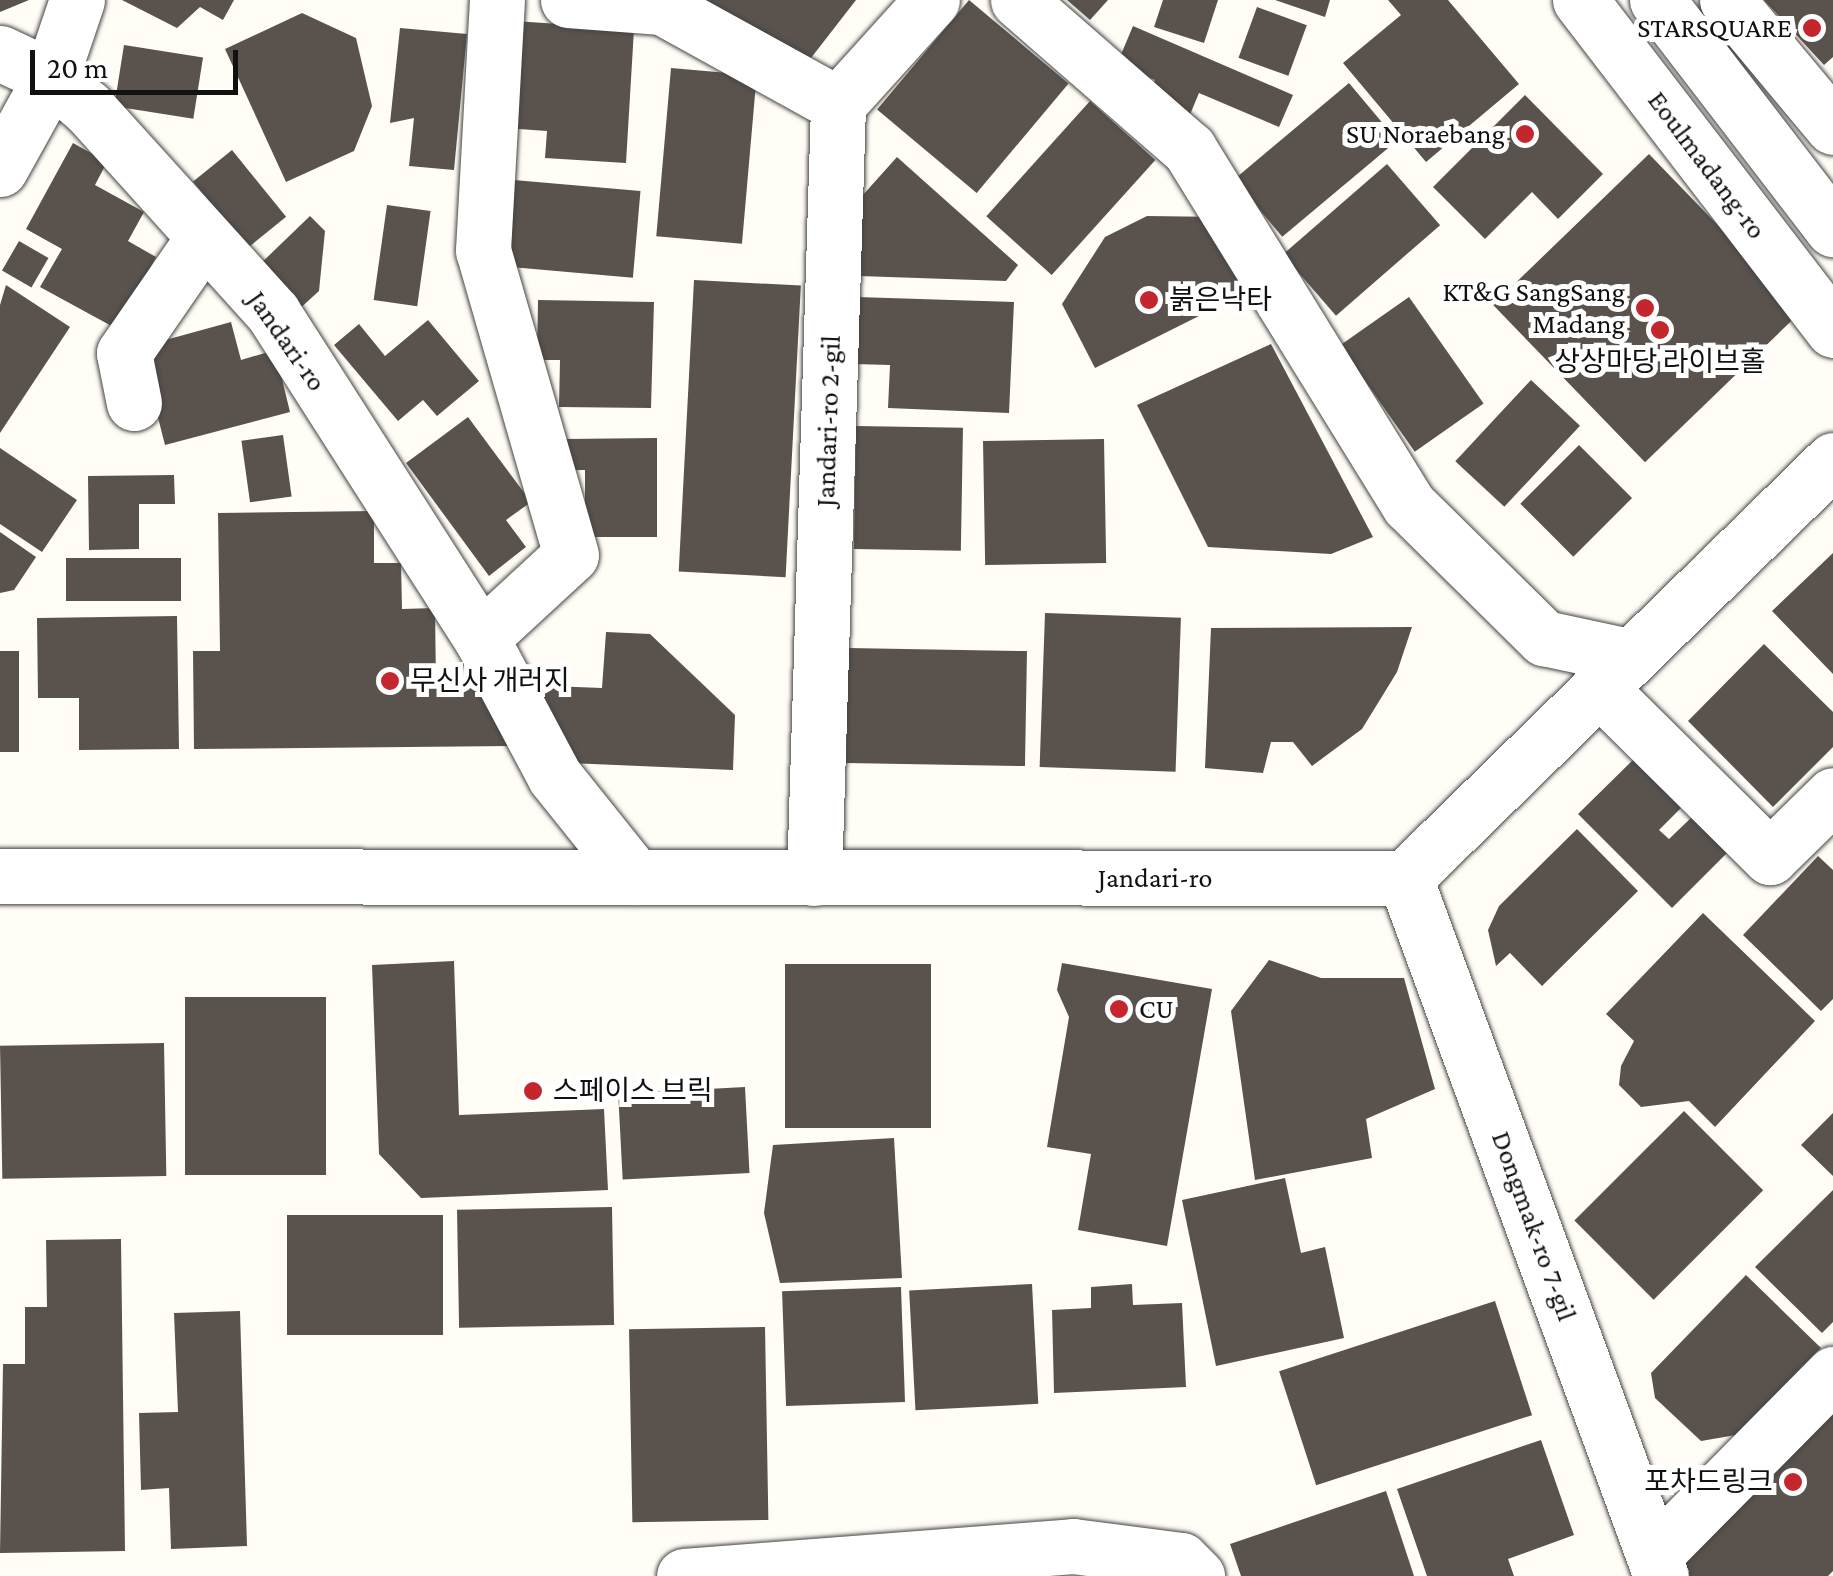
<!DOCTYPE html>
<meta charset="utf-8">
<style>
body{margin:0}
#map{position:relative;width:1833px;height:1576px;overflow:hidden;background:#fffdf5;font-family:"Crimson Pro","Noto Sans KR",serif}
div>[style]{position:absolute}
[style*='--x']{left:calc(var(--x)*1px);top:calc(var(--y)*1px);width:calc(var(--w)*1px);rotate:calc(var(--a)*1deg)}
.building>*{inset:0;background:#5a524d;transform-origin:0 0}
.roads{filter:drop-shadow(0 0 2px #444) drop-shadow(0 0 2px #444)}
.minor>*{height:55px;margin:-27.5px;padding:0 27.5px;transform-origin:27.5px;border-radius:27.5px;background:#fff}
.dots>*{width:28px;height:28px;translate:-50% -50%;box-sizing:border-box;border:5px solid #fff;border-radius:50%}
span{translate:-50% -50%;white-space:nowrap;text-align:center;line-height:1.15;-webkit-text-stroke:10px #fff;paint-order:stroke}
.poi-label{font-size:28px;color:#111}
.right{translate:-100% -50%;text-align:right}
.left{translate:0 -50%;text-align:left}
.street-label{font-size:28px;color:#111}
.scale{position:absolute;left:30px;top:50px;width:208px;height:45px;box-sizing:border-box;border:5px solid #111;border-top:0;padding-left:12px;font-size:30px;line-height:35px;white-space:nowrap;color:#111;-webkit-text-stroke:8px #fff;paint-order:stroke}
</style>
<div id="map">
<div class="building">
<i style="clip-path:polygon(0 0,29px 0,0 12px)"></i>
<i style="clip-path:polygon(122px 0,234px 0,223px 20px,200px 7px,177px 28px)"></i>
<i style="clip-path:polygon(705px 0,856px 0,811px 58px)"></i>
<i style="left:969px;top:0;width:130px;height:143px;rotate:40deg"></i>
<i style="clip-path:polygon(1067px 0,1108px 0,1090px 20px)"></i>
<i style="clip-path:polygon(1163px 0,1218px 0,1204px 43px,1154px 27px)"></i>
<i style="clip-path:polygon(1275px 0,1330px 0,1325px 17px)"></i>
<i style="clip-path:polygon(1388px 0,1448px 0,1519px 84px,1426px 162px,1343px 63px,1401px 15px)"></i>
<i style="clip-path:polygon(1764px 0,1833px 0,1833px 57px,1824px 65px)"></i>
<i style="left:1257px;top:7px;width:53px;height:54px;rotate:20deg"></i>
<i style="clip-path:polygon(302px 13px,356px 38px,372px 106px,354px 151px,286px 182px,225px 49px)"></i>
<i style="clip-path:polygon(514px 21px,634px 29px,626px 163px,545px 158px,547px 131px,506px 128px)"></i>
<i style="clip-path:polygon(1133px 26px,1293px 95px,1279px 127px,1199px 93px,1189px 117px,1148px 100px,1155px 80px,1117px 64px)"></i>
<i style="clip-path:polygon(400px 28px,467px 34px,454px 170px,409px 166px,414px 118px,390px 123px)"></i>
<i style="left:124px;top:45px;width:80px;height:62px;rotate:9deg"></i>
<i style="left:671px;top:68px;width:86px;height:169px;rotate:5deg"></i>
<i style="left:1349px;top:83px;width:75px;height:150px;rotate:50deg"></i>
<i style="clip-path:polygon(1525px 95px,1603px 174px,1558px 219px,1532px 192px,1485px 239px,1433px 187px)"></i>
<i style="left:1090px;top:101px;width:88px;height:155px;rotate:42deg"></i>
<i style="clip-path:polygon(73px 143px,107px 162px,95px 185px,144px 212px,128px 241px,156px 257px,117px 329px,40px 287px,62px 249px,26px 229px)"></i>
<i style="left:232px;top:150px;width:86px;height:50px;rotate:51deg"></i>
<i style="left:1649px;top:154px;width:219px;height:217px;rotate:46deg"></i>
<i style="clip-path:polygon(897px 157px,1018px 265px,1006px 281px,859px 276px,862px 196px)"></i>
<i style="left:1387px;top:164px;width:81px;height:138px;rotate:49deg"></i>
<i style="left:502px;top:179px;width:139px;height:87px;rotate:5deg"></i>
<i style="left:387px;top:205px;width:44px;height:96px;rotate:8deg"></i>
<i style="clip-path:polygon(310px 216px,325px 231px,319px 291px,296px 312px,255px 269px)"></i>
<i style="clip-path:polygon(1147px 216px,1222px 217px,1257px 287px,1095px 368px,1062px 304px,1105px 237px)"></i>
<i style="left:19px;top:241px;width:34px;height:34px;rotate:30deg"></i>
<i style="left:694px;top:280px;width:107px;height:292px;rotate:3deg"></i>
<i style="clip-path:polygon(6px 285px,70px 327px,0 433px,0 305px)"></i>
<i style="clip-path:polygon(857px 297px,1014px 302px,1009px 413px,888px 408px,890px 365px,854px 364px)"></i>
<i style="left:1409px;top:297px;width:130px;height:84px;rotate:55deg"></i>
<i style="clip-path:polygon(538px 300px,654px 302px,651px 408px,559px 407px,560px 360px,537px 360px)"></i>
<i style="clip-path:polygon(428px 320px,479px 381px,437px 416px,423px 400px,398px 421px,334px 345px,359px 324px,385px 356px)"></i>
<i style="clip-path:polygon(231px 322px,241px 360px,275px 350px,290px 412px,165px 445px,140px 347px)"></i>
<i style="clip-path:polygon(1271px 344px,1373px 537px,1331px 554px,1208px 547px,1137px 405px)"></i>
<i style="left:1531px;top:380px;width:67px;height:111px;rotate:43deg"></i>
<i style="clip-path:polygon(468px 417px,531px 502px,506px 520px,526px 547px,489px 576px,406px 463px)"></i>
<i style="left:856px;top:426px;width:107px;height:123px;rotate:1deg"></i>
<i style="left:283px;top:435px;width:62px;height:42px;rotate:82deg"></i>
<i style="clip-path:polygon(657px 438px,657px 537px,585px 537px,585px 470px,567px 470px,566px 439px)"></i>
<i style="left:1104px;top:439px;width:124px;height:121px;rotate:89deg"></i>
<i style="left:1579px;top:445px;width:75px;height:83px;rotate:45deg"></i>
<i style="clip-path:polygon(0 448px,77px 500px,42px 552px,0 524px)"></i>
<i style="clip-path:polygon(174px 475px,175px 504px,139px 504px,139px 549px,89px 550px,88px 476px)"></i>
<i style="clip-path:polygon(374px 511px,374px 563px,401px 563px,402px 609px,435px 608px,436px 685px,493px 684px,515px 746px,194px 749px,193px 651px,220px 651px,218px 513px)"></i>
<i style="clip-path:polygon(0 532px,36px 557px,14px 590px,0 593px)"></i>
<i style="clip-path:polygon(1833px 553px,1833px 674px,1772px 611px)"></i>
<i style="left:181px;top:558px;width:43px;height:115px;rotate:90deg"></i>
<i style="left:1045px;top:613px;width:136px;height:154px;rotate:2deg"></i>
<i style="clip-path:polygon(177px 616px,179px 749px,79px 750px,79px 698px,38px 698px,37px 618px)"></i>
<i style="clip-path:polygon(1412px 627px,1397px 672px,1362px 729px,1312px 766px,1293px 742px,1271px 742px,1263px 773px,1205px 768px,1211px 628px)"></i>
<i style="clip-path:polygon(606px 632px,650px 634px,735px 715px,733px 770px,569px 763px,524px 685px,602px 688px)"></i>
<i style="clip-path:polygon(1764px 644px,1833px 712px,1833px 747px,1773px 807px,1688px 721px)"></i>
<i style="left:848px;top:648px;width:179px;height:115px;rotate:1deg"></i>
<i style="left:0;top:651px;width:19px;height:101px"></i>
<i style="clip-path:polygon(1638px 755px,1686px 803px,1659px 830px,1669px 839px,1693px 816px,1728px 852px,1672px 908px,1578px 814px)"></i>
<i style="clip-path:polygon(1577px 829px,1638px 891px,1542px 986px,1510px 953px,1496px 966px,1488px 930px,1499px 906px)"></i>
<i style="clip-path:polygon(1818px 856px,1833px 870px,1833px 999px,1821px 1011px,1743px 935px)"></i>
<i style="clip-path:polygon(1703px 913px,1815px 1021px,1715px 1127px,1689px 1101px,1641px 1107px,1619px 1085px,1621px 1066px,1634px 1041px,1606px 1014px)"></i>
<i style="clip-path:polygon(1269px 960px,1321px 978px,1404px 978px,1435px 1089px,1366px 1119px,1372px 1158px,1255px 1180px,1231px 1011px)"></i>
<i style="clip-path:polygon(454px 961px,459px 1115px,604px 1109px,608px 1190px,421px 1198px,379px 1154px,372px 965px)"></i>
<i style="clip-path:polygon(1062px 963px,1212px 989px,1167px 1246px,1078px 1230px,1091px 1154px,1047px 1147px,1069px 1017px,1057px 990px)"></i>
<i style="left:785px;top:964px;width:146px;height:164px"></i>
<i style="left:326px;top:997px;width:178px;height:141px;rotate:90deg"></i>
<i style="left:164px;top:1043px;width:133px;height:164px;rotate:89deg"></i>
<i style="left:745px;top:1087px;width:86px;height:127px;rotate:87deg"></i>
<i style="left:1684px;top:1111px;width:112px;height:155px;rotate:45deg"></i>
<i style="clip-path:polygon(1833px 1113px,1833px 1176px,1801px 1145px)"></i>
<i style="clip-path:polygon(894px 1138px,902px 1278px,780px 1283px,764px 1213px,773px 1145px)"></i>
<i style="clip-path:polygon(1285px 1178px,1301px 1253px,1325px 1247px,1344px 1338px,1216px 1366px,1182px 1200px)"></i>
<i style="clip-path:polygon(1833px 1190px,1833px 1322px,1822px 1333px,1755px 1267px)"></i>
<i style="left:612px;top:1207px;width:118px;height:155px;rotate:89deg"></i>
<i style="left:443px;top:1215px;width:120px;height:156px;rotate:90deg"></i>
<i style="clip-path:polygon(121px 1239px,125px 1551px,0 1553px,3px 1364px,25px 1364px,25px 1307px,47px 1307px,46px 1240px)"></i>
<i style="clip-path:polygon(1746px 1275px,1821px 1348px,1736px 1435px,1701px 1441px,1655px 1398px,1651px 1373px)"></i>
<i style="left:1032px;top:1284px;width:120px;height:123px;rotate:87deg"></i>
<i style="clip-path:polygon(1132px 1284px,1133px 1305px,1182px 1303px,1186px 1387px,1054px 1393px,1052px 1310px,1091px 1308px,1091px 1287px)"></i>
<i style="left:901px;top:1287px;width:115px;height:119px;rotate:88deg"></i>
<i style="left:1495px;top:1301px;width:120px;height:227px;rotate:72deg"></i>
<i style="clip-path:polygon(240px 1311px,247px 1546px,171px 1549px,169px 1488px,141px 1490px,139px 1413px,178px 1412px,174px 1313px)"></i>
<i style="left:765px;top:1327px;width:193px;height:136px;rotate:89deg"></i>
<i style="clip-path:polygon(1833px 1400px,1833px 1571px,1828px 1576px,1686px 1576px,1674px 1564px)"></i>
<i style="clip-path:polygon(1541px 1440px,1574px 1535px,1508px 1559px,1514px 1576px,1427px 1576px,1397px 1489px)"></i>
<i style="clip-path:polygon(1386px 1491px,1414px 1576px,1241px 1576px,1230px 1544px)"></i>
</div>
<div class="roads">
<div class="minor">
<i style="--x:568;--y:0;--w:94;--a:4.3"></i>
<i style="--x:662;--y:7;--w:201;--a:28.9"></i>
<i style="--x:1018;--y:0;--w:227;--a:41.1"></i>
<i style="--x:1189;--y:149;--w:418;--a:58.3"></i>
<i style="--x:1409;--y:505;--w:190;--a:44.6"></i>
<i style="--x:1544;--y:638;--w:87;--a:12"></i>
<i style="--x:1580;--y:0;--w:416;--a:52.5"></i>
<i style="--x:1657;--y:0;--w:289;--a:52.5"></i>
<i style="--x:1727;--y:0;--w:165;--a:50.2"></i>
<i style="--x:0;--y:53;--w:56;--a:25.2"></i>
<i style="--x:51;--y:77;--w:48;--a:40"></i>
<i style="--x:88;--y:108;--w:276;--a:47.9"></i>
<i style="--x:273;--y:313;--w:386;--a:57.4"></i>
<i style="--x:481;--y:638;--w:157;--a:62"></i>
<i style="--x:555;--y:777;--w:128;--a:51.3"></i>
<i style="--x:0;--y:169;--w:105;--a:-61"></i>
<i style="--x:51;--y:77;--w:81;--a:-71.3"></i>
<i style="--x:134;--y:403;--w:51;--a:-101.3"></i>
<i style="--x:124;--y:353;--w:141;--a:-55.4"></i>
<i style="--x:481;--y:638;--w:122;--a:-42.7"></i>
<i style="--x:571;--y:555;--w:317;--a:-106.1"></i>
<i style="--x:483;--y:250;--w:250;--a:-86.8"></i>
<i style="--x:1598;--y:687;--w:242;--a:44.7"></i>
<i style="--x:1770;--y:857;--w:88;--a:-44.5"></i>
<i style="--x:0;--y:876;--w:1405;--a:0.08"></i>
<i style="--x:1405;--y:878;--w:598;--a:-44.32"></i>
<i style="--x:814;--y:878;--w:774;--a:-88.22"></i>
<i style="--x:838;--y:104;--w:140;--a:-47.9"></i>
<i style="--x:1405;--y:878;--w:743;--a:69.86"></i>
<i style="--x:1656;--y:1553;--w:252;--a:-45.3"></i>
<i style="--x:684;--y:1576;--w:390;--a:-4.4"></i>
<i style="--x:1073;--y:1546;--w:109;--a:7.4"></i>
<i style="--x:1181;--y:1560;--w:23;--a:45"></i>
</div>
</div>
<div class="dots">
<i style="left:1812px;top:28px;background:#c4262e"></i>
<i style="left:1525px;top:134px;background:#c4262e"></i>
<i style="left:1149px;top:300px;background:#c4262e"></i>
<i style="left:1645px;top:308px;background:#c4262e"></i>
<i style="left:1660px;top:330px;background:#c4262e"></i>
<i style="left:390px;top:681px;background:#c4262e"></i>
<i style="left:1119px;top:1009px;background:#c4262e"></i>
<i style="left:533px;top:1091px;background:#c4262e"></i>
<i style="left:1793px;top:1482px;background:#c4262e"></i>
</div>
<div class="poi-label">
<span class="right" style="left:1792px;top:28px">STARSQUARE</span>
<span class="right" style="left:1505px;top:134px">SU Noraebang</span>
<span class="right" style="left:1625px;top:308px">KT&amp;G SangSang<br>Madang</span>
<span class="left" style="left:1169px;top:300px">붉은낙타</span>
<span style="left:1660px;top:362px">상상마당 라이브홀</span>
<span class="left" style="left:410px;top:681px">무신사 개러지</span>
<span class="left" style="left:1139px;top:1009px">CU</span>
<span class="left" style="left:553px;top:1091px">스페이스 브릭</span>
<span class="right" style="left:1773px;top:1482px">포차드링크</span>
</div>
<div class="street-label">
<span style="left:1707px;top:165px;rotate:53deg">Eoulmadang-ro</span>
<span style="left:287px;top:341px;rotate:55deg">Jandari-ro</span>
<span style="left:828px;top:421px;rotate:-88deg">Jandari-ro 2-gil</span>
<span style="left:1155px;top:878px">Jandari-ro</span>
<span style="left:1534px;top:1226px;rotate:70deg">Dongmak-ro 7-gil</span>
</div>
<div class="scale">20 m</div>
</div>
